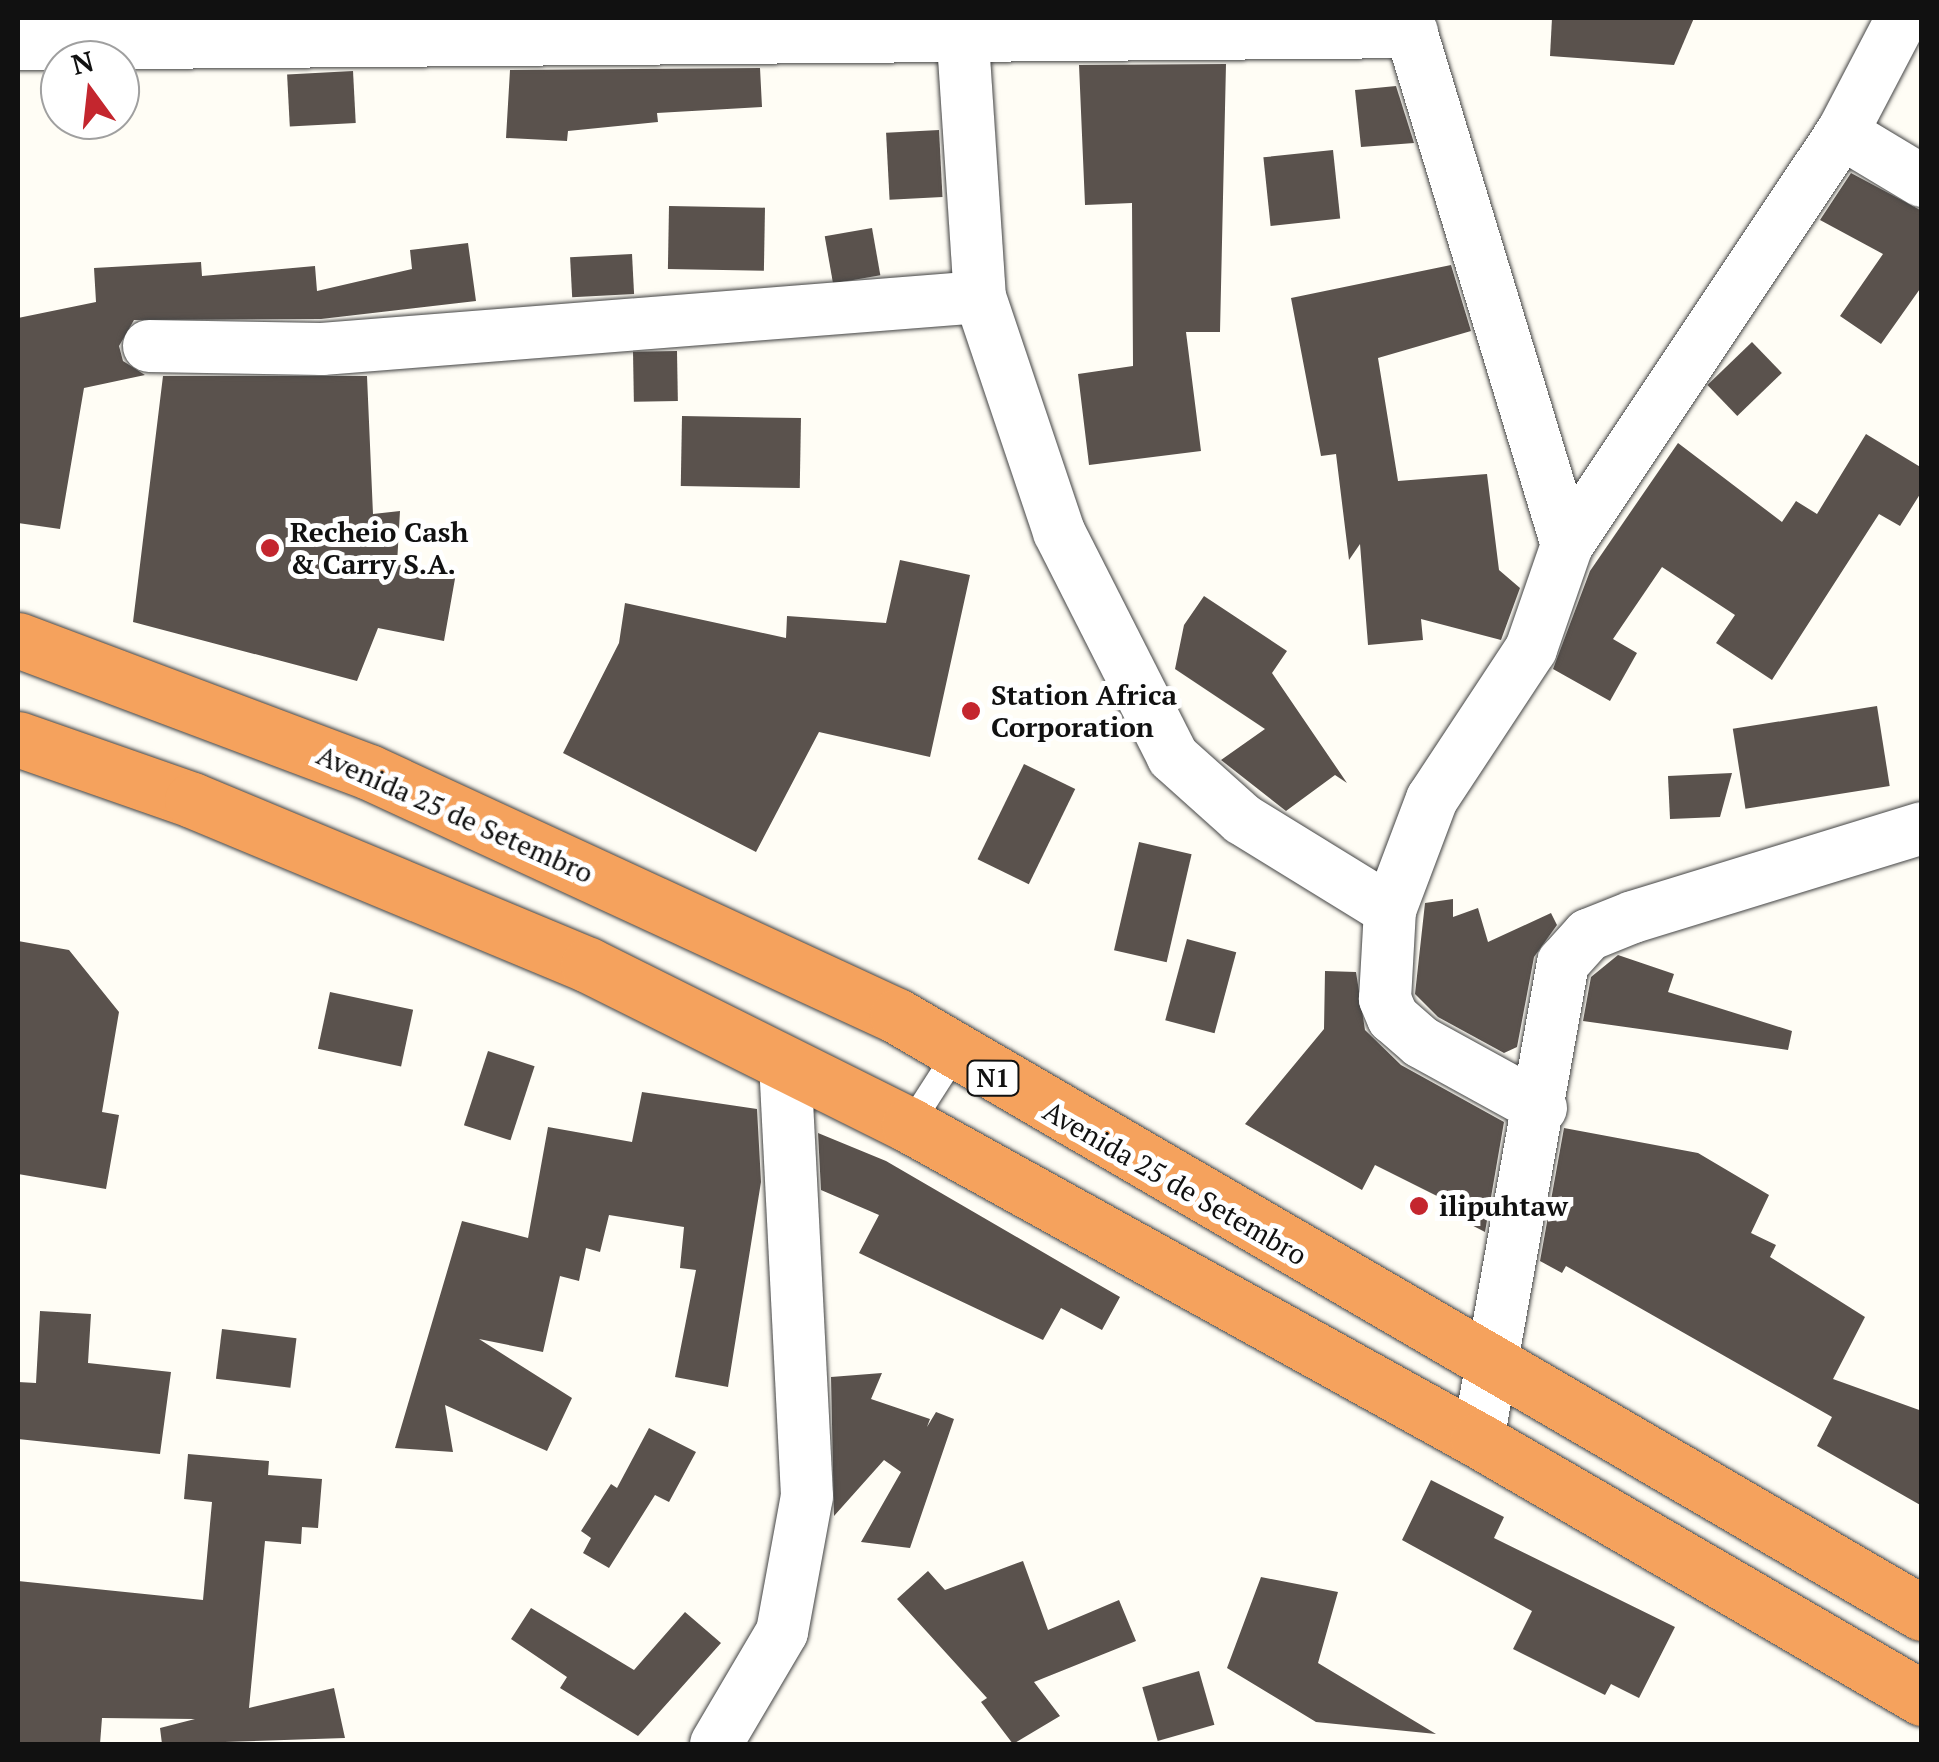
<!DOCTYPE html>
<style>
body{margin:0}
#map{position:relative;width:1939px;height:1762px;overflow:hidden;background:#fffdf5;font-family:"PT Serif",serif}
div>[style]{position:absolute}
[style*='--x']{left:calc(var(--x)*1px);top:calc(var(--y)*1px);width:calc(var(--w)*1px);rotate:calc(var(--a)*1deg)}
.building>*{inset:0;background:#5a524d;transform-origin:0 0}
.roads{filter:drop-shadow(0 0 2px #444) drop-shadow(0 0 2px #444)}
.lane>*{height:25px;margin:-12.5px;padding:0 12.5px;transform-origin:12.5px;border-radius:12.5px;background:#fff}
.street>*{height:52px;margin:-26px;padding:0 26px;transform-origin:26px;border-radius:26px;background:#fff}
.highway>*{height:55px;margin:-27.5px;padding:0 27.5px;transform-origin:27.5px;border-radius:27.5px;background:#f5a25d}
.dots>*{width:28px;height:28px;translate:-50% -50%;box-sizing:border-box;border:5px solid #fff;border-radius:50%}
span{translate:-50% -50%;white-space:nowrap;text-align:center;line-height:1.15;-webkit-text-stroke:10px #fff;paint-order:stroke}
.shield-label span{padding:2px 8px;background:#fff;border:2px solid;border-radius:8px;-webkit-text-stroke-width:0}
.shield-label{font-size:25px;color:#111;font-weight:700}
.poi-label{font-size:28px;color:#111;font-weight:700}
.left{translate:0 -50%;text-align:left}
.street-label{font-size:28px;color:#111}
.frame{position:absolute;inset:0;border:20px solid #111;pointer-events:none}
.north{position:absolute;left:40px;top:40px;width:100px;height:100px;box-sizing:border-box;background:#fff;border:2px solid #a0a0a0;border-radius:50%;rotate:345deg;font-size:28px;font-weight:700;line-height:40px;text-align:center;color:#111}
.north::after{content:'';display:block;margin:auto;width:35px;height:45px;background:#c4262e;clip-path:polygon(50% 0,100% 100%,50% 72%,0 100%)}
</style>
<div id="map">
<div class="building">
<i style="clip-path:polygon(1552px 18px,1694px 18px,1674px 65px,1550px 56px)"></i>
<i style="clip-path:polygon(1226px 64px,1220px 332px,1186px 332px,1201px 451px,1089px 465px,1078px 374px,1133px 366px,1132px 203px,1085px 205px,1079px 65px)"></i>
<i style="clip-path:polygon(760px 68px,762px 107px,657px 113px,658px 122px,568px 131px,567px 141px,506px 138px,510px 70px)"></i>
<i style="left:353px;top:71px;width:52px;height:66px;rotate:87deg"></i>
<i style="clip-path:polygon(1396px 86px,1414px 143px,1361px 147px,1355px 90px)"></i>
<i style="left:939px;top:130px;width:67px;height:53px;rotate:87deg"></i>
<i style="left:1333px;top:150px;width:69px;height:70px;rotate:84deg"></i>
<i style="clip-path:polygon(1851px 173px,1922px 211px,1922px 286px,1881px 344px,1840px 316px,1883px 254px,1820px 220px)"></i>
<i style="left:669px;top:206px;width:96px;height:63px;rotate:1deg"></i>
<i style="left:872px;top:228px;width:48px;height:48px;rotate:80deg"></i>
<i style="clip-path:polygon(468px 243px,476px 301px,321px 319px,134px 320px,119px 346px,123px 361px,145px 375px,84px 388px,60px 529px,18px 523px,18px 318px,96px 302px,94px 268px,201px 262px,202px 276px,315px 266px,317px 291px,412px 269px,410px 250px)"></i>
<i style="left:632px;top:254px;width:40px;height:62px;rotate:87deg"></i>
<i style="clip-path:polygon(1451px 265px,1471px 331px,1378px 358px,1398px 481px,1487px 474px,1499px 570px,1520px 588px,1501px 640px,1421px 619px,1423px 640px,1368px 645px,1360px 544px,1349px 560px,1336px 454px,1321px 456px,1291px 298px)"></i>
<i style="left:1752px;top:342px;width:43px;height:62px;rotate:46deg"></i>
<i style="left:677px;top:351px;width:50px;height:44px;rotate:89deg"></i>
<i style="clip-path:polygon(163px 376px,367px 376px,373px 514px,400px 511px,397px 564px,456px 573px,444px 641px,378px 628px,357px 681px,133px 622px)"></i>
<i style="left:682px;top:416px;width:119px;height:70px;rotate:1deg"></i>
<i style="clip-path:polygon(1866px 434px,1922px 468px,1922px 491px,1900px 526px,1879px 514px,1772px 680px,1716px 643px,1735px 615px,1662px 567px,1613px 639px,1637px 653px,1610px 701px,1553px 669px,1590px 571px,1678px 443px,1782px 522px,1796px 501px,1817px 514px)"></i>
<i style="clip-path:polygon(900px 560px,970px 575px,930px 757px,819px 732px,756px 852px,563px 753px,619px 643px,625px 603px,786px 638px,787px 616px,886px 623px)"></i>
<i style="clip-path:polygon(1204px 596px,1287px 651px,1272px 673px,1347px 783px,1335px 775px,1286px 811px,1221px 760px,1265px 729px,1175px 669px,1184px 625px)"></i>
<i style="left:1877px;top:706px;width:81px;height:146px;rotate:81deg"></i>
<i style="left:1024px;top:764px;width:57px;height:106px;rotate:26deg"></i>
<i style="clip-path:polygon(1732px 773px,1720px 817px,1670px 819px,1668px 776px)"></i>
<i style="left:1139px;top:842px;width:54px;height:111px;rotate:13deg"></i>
<i style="clip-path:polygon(1453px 899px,1453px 917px,1478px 908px,1488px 942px,1551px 913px,1557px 925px,1534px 957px,1517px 1047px,1504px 1053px,1438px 1017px,1415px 994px,1425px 903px)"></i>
<i style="left:1187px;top:939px;width:51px;height:84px;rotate:15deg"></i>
<i style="clip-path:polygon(18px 941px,69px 950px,119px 1012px,102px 1112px,119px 1115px,106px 1189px,18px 1174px)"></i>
<i style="clip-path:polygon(1618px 955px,1674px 974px,1668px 992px,1792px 1031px,1788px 1050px,1583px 1021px,1591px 977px)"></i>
<i style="clip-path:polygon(1325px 971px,1356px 972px,1365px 1030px,1401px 1065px,1504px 1122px,1485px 1232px,1452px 1215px,1457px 1206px,1375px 1165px,1362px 1190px,1245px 1124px,1324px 1029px)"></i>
<i style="left:330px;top:992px;width:85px;height:58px;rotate:12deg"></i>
<i style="left:488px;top:1051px;width:49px;height:78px;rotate:18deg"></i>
<i style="clip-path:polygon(642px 1092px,757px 1109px,761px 1182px,728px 1387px,675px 1377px,696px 1270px,680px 1268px,684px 1227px,609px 1215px,600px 1252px,586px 1248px,579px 1281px,560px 1276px,543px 1352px,479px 1339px,572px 1398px,547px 1451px,445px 1405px,453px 1452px,395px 1448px,462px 1221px,528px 1238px,548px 1127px,632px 1142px)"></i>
<i style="clip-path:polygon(1564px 1128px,1698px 1153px,1769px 1195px,1751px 1233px,1776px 1245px,1770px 1257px,1865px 1317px,1833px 1379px,1922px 1411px,1922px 1506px,1817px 1446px,1832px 1417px,1566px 1266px,1562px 1273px,1540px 1261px)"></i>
<i style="clip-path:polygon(818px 1133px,886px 1161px,1120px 1297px,1102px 1330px,1061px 1308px,1043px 1340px,859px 1253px,879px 1215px,821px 1190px)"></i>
<i style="clip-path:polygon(40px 1311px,91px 1314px,88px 1363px,171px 1372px,160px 1454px,18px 1439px,18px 1382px,36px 1383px)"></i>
<i style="left:222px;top:1329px;width:75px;height:50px;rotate:7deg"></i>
<i style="clip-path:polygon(882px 1373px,871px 1399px,930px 1419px,927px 1427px,936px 1412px,954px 1419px,910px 1548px,861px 1542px,901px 1472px,884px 1460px,834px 1516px,831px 1377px)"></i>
<i style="clip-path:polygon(649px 1428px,696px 1452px,669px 1502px,655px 1495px,609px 1568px,583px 1553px,591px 1538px,581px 1531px,611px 1484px,617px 1488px)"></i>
<i style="clip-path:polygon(188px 1454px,269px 1461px,268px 1475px,322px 1479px,318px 1528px,302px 1527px,301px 1544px,265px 1541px,249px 1708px,334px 1688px,345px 1738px,162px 1744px,160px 1728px,195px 1719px,102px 1718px,100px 1744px,20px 1744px,18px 1581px,203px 1600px,212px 1502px,184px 1499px)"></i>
<i style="clip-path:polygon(1431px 1480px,1504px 1517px,1494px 1538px,1675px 1627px,1639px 1698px,1611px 1684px,1605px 1695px,1513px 1649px,1532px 1611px,1402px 1540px)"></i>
<i style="clip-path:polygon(1023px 1561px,1048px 1630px,1119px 1600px,1136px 1641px,1034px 1682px,1060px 1716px,1013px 1744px,981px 1702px,987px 1698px,897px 1599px,928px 1571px,945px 1590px)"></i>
<i style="clip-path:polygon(1261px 1577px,1338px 1592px,1318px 1663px,1436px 1734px,1316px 1722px,1227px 1668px)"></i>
<i style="clip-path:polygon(531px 1608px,634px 1670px,685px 1612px,721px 1643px,638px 1736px,560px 1688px,567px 1677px,511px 1639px)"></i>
<i style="left:1199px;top:1671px;width:56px;height:59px;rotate:74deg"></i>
</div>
<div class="roads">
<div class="lane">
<i style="--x:909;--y:1125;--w:83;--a:-57.3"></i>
</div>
<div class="street">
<i style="--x:1407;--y:18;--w:551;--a:73.11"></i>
<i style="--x:963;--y:42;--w:256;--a:86.2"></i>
<i style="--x:980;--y:297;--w:248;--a:71.4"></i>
<i style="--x:1059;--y:532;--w:252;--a:63.1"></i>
<i style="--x:1173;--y:757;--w:93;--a:41.9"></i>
<i style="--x:1242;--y:819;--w:174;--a:31.6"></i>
<i style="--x:18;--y:44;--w:1394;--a:-0.49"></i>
<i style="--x:1842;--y:133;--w:93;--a:31"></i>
<i style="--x:149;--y:346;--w:173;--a:1"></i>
<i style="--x:322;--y:349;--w:660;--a:-4.52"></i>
<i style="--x:1541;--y:1108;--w:137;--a:-151.2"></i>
<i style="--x:1421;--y:1042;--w:37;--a:-139"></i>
<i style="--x:1393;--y:1018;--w:21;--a:-113"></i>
<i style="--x:1385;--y:999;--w:89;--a:-86.8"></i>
<i style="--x:1390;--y:910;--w:119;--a:-69.3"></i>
<i style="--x:1432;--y:799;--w:180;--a:-56.6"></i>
<i style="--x:1531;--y:649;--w:110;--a:-70.9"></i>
<i style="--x:1567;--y:545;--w:495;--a:-56.3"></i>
<i style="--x:1842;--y:133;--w:130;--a:-62.4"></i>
<i style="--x:1478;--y:1440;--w:485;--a:-79.9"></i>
<i style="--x:1563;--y:963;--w:38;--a:-48"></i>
<i style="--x:1588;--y:935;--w:48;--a:-21.8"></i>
<i style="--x:1633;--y:917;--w:302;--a:-17.1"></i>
<i style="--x:716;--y:1744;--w:130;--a:-59.5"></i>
<i style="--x:782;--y:1632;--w:138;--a:-79.6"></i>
<i style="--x:807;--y:1496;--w:429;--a:-92.9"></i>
</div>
<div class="highway">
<i style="--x:18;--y:640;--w:375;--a:20.6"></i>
<i style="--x:369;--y:772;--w:582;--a:24.8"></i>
<i style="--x:897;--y:1016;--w:1186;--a:30.22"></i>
<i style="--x:18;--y:739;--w:184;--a:19.3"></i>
<i style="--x:192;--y:800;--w:429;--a:22.6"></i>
<i style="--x:588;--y:965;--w:359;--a:26.5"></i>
<i style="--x:909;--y:1125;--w:650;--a:28.97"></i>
<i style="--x:1478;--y:1440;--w:514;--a:30.16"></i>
</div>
</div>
<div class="dots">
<i style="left:270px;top:548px;background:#c4262e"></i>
<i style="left:971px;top:711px;background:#c4262e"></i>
<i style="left:1419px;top:1206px;background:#c4262e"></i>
</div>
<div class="shield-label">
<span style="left:993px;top:1078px">N1</span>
</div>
<div class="poi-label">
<span class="left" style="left:290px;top:548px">Recheio Cash<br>&amp; Carry S.A.</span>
<span class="left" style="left:991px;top:711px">Station Africa<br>Corporation</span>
<span class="left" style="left:1439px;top:1206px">ilipuhtaw</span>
</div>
<div class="street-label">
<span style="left:455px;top:814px;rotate:24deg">Avenida 25 de Setembro</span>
<span style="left:1175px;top:1183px;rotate:30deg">Avenida 25 de Setembro</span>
</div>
<div class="frame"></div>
<div class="north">N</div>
</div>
